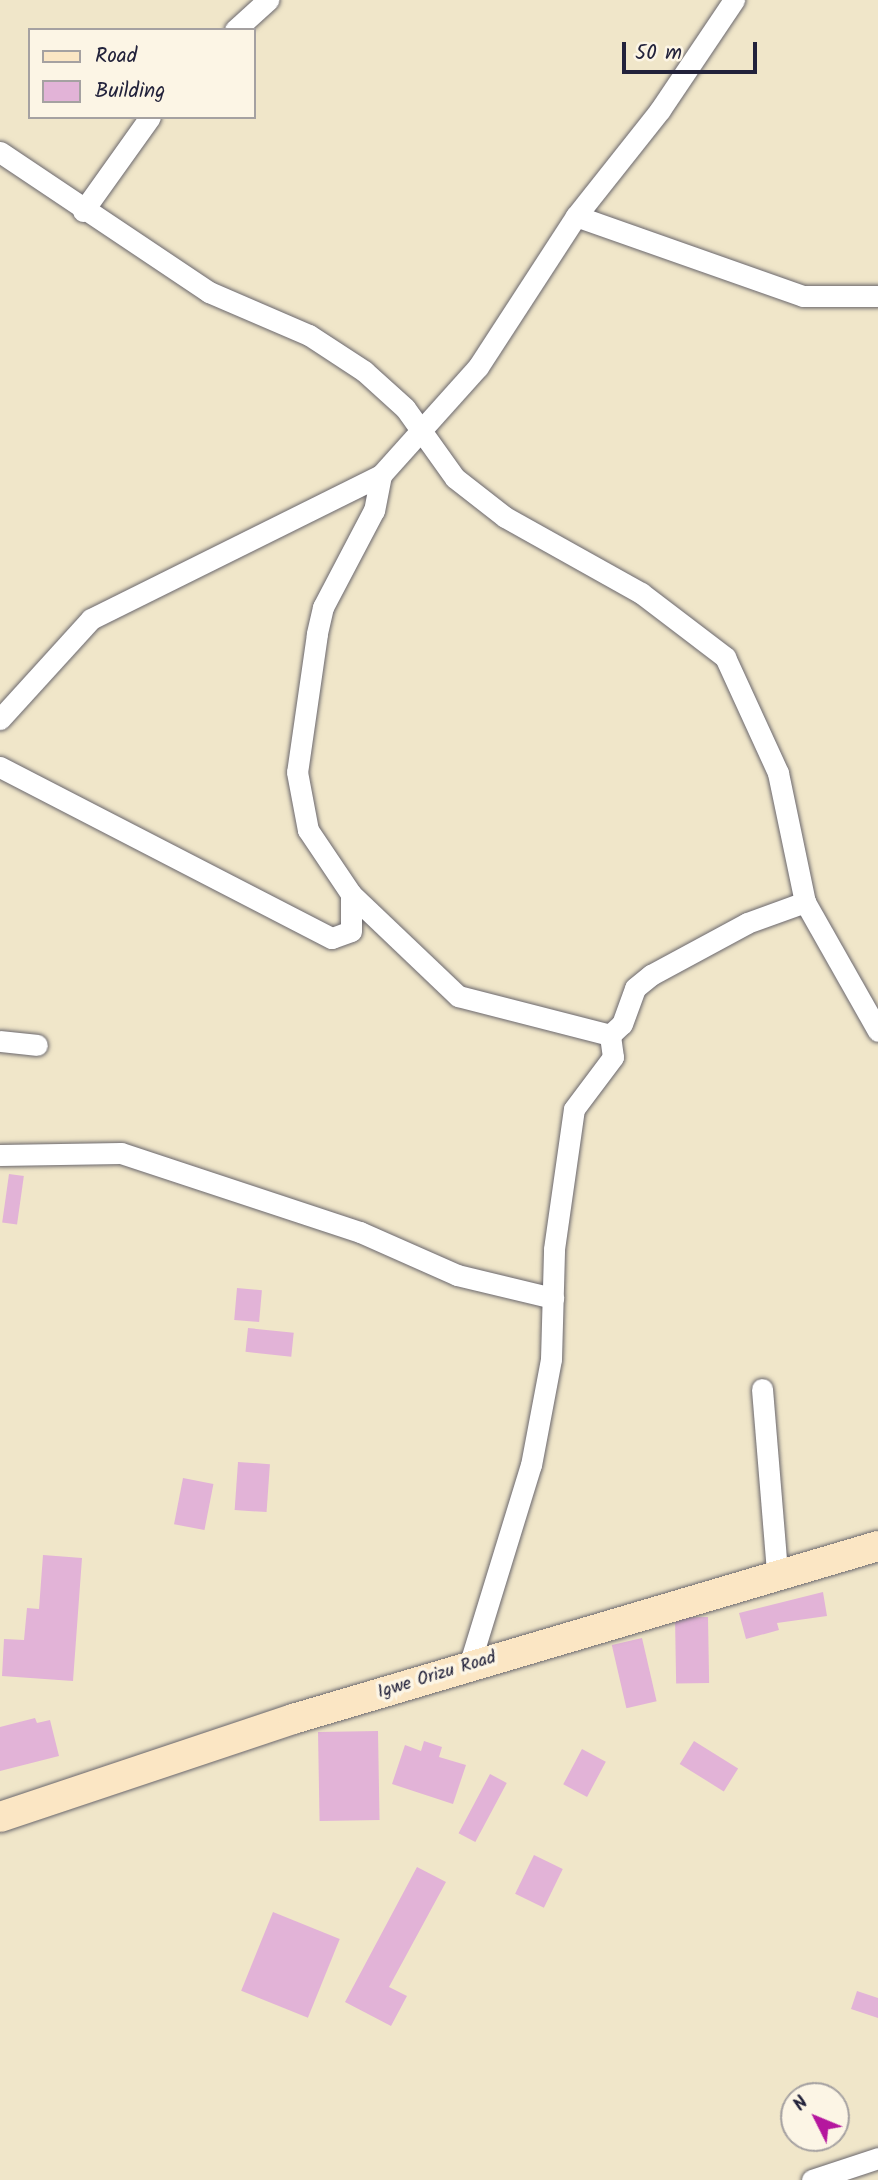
<!DOCTYPE html>
<style>
body{margin:0}
#map{position:relative;width:878px;height:2180px;overflow:hidden;background:#f0e6c9;font-family:Kalam,sans-serif}
div>[style]{position:absolute}
[style*='--x']{left:calc(var(--x)*1px);top:calc(var(--y)*1px);width:calc(var(--w)*1px);rotate:calc(var(--a)*1deg)}
.building>*{inset:0;background:#e2b3d7;transform-origin:0 0}
.roads{filter:drop-shadow(0 0 2px #6a676d) drop-shadow(0 0 2px #6a676d)}
.street>*{height:21px;margin:-10.5px;padding:0 10.5px;transform-origin:10.5px;border-radius:10.5px;background:#fff}
.secondary>*{height:30px;margin:-15px;padding:0 15px;transform-origin:15px;border-radius:15px;background:#fbe6c4}
span{translate:-50% -50%;white-space:nowrap;text-align:center;line-height:1.15;-webkit-text-stroke:7px #fcf5e5;paint-order:stroke}
.street-label{font-size:18px;color:#22223b}
.legend{position:absolute;left:28px;top:28px;width:228px;height:91px;box-sizing:border-box;background:#fcf5e5;border:2px solid #a5a1a1;margin:0;padding:9px 12px;list-style:none;font-size:21px;color:#22223b}
.legend li{display:flex;align-items:center;gap:14px;height:35px}
.legend b{width:35px;border:2px solid #a5a1a1}
.north{position:absolute;left:780px;top:2082px;width:70px;height:70px;box-sizing:border-box;background:#fcf5e5;border:2px solid #a5a1a1;border-radius:50%;rotate:313deg;font-size:19px;font-weight:700;line-height:28px;text-align:center;color:#22223b}
.north::after{content:'';display:block;margin:auto;width:24px;height:32px;background:#b5179e;clip-path:polygon(50% 0,100% 100%,50% 72%,0 100%)}
.scale{position:absolute;left:622px;top:42px;width:135px;height:32px;box-sizing:border-box;border:4px solid #22223b;border-top:0;padding-left:9px;font-size:21px;line-height:24px;white-space:nowrap;color:#22223b;-webkit-text-stroke:5px #fcf5e5;paint-order:stroke}
</style>
<div id="map">
<div class="building">
<i style="left:9px;top:1174px;width:15px;height:49px;rotate:8deg"></i>
<i style="left:237px;top:1288px;width:25px;height:32px;rotate:5deg"></i>
<i style="left:248px;top:1328px;width:46px;height:24px;rotate:6deg"></i>
<i style="left:238px;top:1462px;width:32px;height:48px;rotate:4deg"></i>
<i style="left:183px;top:1478px;width:31px;height:47px;rotate:11deg"></i>
<i style="clip-path:polygon(43px 1555px,82px 1558px,73px 1681px,2px 1676px,4px 1639px,24px 1640px,27px 1608px,39px 1609px)"></i>
<i style="clip-path:polygon(823px 1592px,827px 1616px,777px 1623px,779px 1630px,746px 1639px,739px 1613px)"></i>
<i style="left:708px;top:1617px;width:66px;height:33px;rotate:89deg"></i>
<i style="left:642px;top:1638px;width:65px;height:31px;rotate:77deg"></i>
<i style="clip-path:polygon(35px 1718px,37px 1723px,50px 1720px,59px 1756px,0 1771px,0 1727px)"></i>
<i style="left:378px;top:1731px;width:89px;height:60px;rotate:89deg"></i>
<i style="clip-path:polygon(424px 1741px,442px 1747px,439px 1757px,466px 1765px,453px 1804px,392px 1784px,405px 1745px,421px 1751px)"></i>
<i style="left:694px;top:1741px;width:52px;height:27px;rotate:32deg"></i>
<i style="left:582px;top:1749px;width:27px;height:40px;rotate:28deg"></i>
<i style="left:490px;top:1774px;width:19px;height:67px;rotate:28deg"></i>
<i style="left:534px;top:1855px;width:32px;height:43px;rotate:26deg"></i>
<i style="clip-path:polygon(417px 1867px,446px 1882px,389px 1987px,407px 1996px,391px 2026px,345px 2002px)"></i>
<i style="left:273px;top:1912px;width:72px;height:85px;rotate:22deg"></i>
<i style="clip-path:polygon(857px 1991px,878px 1998px,878px 2018px,851px 2009px)"></i>
</div>
<div class="roads">
<div class="street">
<i style="--x:235;--y:30;--w:45;--a:-42.3"></i>
<i style="--x:0;--y:152;--w:252;--a:33.8"></i>
<i style="--x:209;--y:292;--w:109;--a:23.3"></i>
<i style="--x:309;--y:335;--w:66;--a:33.2"></i>
<i style="--x:364;--y:371;--w:55;--a:42.1"></i>
<i style="--x:405;--y:408;--w:86;--a:54.5"></i>
<i style="--x:455;--y:478;--w:63;--a:38"></i>
<i style="--x:505;--y:517;--w:156;--a:29.2"></i>
<i style="--x:641;--y:593;--w:106;--a:37.3"></i>
<i style="--x:725;--y:657;--w:128;--a:65.4"></i>
<i style="--x:778;--y:773;--w:132;--a:78.2"></i>
<i style="--x:805;--y:902;--w:148;--a:60.5"></i>
<i style="--x:83;--y:211;--w:115;--a:-54.5"></i>
<i style="--x:576;--y:216;--w:241;--a:19.4"></i>
<i style="--x:803;--y:296;--w:75;--a:0"></i>
<i style="--x:381;--y:475;--w:36;--a:101"></i>
<i style="--x:374;--y:510;--w:110;--a:117.7"></i>
<i style="--x:323;--y:607;--w:28;--a:103"></i>
<i style="--x:317;--y:634;--w:139;--a:98.2"></i>
<i style="--x:297;--y:772;--w:59;--a:79.3"></i>
<i style="--x:308;--y:830;--w:77;--a:56.1"></i>
<i style="--x:351;--y:894;--w:148;--a:43.6"></i>
<i style="--x:458;--y:996;--w:157;--a:14.4"></i>
<i style="--x:0;--y:719;--w:135;--a:-47.7"></i>
<i style="--x:91;--y:619;--w:324;--a:-26.4"></i>
<i style="--x:381;--y:475;--w:145;--a:-48.1"></i>
<i style="--x:478;--y:367;--w:180;--a:-57"></i>
<i style="--x:576;--y:216;--w:135;--a:-51.6"></i>
<i style="--x:660;--y:110;--w:133;--a:-56.1"></i>
<i style="--x:0;--y:767;--w:373;--a:27.3"></i>
<i style="--x:332;--y:938;--w:20;--a:-20"></i>
<i style="--x:351;--y:931;--w:37;--a:-90"></i>
<i style="--x:610;--y:1035;--w:16;--a:-43"></i>
<i style="--x:622;--y:1024;--w:38;--a:-70"></i>
<i style="--x:635;--y:988;--w:21;--a:-39"></i>
<i style="--x:651;--y:975;--w:109;--a:-28.4"></i>
<i style="--x:747;--y:923;--w:62;--a:-19.9"></i>
<i style="--x:0;--y:1041;--w:37;--a:6"></i>
<i style="--x:0;--y:1155;--w:121;--a:-0.9"></i>
<i style="--x:121;--y:1153;--w:252;--a:18.3"></i>
<i style="--x:360;--y:1232;--w:106;--a:23.9"></i>
<i style="--x:457;--y:1275;--w:99;--a:13.5"></i>
<i style="--x:762;--y:1389;--w:185;--a:85.3"></i>
<i style="--x:469;--y:1666;--w:210;--a:-72.9"></i>
<i style="--x:531;--y:1465;--w:108;--a:-79.3"></i>
<i style="--x:551;--y:1359;--w:110;--a:-88.4"></i>
<i style="--x:554;--y:1249;--w:141;--a:-81.9"></i>
<i style="--x:574;--y:1109;--w:65;--a:-53.1"></i>
<i style="--x:613;--y:1057;--w:22;--a:-98"></i>
<i style="--x:812;--y:2180;--w:70;--a:-18.4"></i>
</div>
<div class="secondary">
<i style="--x:0;--y:1817;--w:309;--a:-18.5"></i>
<i style="--x:293;--y:1719;--w:610;--a:-16.47"></i>
</div>
</div>
<div class="street-label">
<span style="left:437px;top:1676px;rotate:-17deg">Igwe Orizu Road</span>
</div>
<ul class="legend">
<li><b style="height:9px;background:#fbe6c4"></b>Road</li>
<li><b style="height:19px;background:#e2b3d7"></b>Building</li>
</ul>
<div class="north">N</div>
<div class="scale">50 m</div>
</div>
